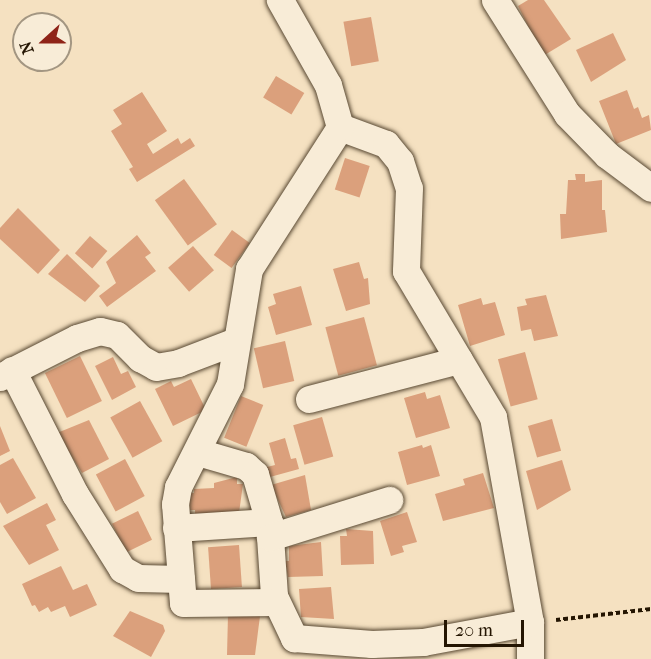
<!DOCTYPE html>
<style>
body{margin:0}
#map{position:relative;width:651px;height:659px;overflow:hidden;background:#f5e1c1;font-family:"IM FELL French Canon",serif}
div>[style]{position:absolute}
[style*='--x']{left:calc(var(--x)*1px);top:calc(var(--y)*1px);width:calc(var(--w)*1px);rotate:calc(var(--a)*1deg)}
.building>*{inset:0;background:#dba07c;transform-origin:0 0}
.path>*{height:4px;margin-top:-2px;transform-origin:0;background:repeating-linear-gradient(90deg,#241502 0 4.5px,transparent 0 7.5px)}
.roads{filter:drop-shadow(0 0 2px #584832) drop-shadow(0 0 2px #584832)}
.minor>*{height:27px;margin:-13.5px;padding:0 13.5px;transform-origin:13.5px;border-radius:13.5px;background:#f8ecd7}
span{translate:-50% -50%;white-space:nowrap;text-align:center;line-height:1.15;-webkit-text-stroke:4.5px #f8ecd7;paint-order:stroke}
.north{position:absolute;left:12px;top:12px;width:60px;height:60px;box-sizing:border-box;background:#f8ecd7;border:2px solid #a39682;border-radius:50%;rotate:249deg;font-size:16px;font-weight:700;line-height:24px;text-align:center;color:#241502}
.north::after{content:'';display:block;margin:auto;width:21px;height:27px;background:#8f2418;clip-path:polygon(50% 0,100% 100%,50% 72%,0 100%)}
.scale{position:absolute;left:444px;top:620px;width:80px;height:27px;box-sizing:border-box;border:3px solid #241502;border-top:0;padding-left:8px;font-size:18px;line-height:21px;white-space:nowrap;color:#241502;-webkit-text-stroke:4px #f8ecd7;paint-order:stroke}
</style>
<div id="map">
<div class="building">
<i style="clip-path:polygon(528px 0,544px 0,571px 39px,543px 56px,518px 6px)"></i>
<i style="left:371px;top:17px;width:45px;height:28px;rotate:80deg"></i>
<i style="clip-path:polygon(613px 33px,626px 60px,591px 82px,576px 50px)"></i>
<i style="left:276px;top:76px;width:33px;height:25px;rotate:31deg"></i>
<i style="clip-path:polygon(627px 90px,634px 109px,638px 107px,642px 118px,649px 115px,651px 130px,616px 144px,599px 101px)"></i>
<i style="clip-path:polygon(142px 92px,167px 131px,147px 144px,153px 154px,178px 138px,181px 144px,190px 138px,195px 146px,137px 182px,129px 169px,133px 167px,111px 131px,122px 124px,113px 110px)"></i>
<i style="left:345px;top:158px;width:26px;height:33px;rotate:18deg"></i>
<i style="clip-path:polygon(575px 174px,585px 174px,585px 182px,602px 180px,602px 210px,605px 210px,607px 232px,561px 239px,560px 214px,566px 214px,568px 180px,576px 180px)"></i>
<i style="left:184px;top:179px;width:56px;height:36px;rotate:54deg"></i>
<i style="clip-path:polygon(18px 208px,60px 250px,38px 274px,0 239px,0 228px)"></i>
<i style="left:232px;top:230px;width:22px;height:31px;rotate:36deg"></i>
<i style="clip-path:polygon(137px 235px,151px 253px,145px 257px,156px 271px,107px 307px,99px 296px,116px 283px,106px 262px)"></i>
<i style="left:90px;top:236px;width:23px;height:23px;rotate:41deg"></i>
<i style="left:193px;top:246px;width:32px;height:33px;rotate:49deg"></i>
<i style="clip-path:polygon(67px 254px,100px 286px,85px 302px,48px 274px)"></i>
<i style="clip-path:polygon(359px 262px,364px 279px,368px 278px,370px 304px,346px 311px,333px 269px)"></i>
<i style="clip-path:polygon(301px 286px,312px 325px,276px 335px,268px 307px,276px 304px,273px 294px)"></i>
<i style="clip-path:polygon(546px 295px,558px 336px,534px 341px,531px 329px,521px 331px,517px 307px,527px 305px,525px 299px)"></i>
<i style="clip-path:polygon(481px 298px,483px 305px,495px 302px,505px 335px,470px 346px,458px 305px)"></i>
<i style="left:364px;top:317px;width:50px;height:40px;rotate:75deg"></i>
<i style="left:285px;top:341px;width:41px;height:32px;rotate:77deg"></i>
<i style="left:525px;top:352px;width:49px;height:28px;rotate:75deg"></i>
<i style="left:80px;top:356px;width:50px;height:39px;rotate:64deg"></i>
<i style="clip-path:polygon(113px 357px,121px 374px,128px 371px,136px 387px,112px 400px,95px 366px)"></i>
<i style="clip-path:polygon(191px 379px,206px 410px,173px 426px,155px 389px,171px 381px,174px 387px)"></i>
<i style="clip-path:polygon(425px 392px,427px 399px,440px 395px,450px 428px,416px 438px,404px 398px)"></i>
<i style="left:241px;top:396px;width:24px;height:45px;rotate:22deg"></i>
<i style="left:140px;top:401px;width:46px;height:34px;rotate:61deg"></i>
<i style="left:322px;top:417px;width:41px;height:30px;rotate:74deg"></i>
<i style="left:552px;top:419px;width:33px;height:25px;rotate:74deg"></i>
<i style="clip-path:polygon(89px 420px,109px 459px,82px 473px,57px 433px)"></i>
<i style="clip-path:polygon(0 426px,10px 451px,0 456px)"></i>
<i style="clip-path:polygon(285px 438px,291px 459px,296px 458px,299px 469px,270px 477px,267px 467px,275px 465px,269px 443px)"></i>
<i style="clip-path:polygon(422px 445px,423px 448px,431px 445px,440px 476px,407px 485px,398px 452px)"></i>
<i style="clip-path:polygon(13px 458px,36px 498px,7px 514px,0 502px,0 465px)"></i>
<i style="left:125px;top:459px;width:42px;height:33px;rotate:62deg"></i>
<i style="clip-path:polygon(562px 460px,571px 490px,537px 510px,526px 471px)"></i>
<i style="clip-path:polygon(483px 473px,494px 508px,443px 521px,435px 494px,465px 485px,463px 479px)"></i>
<i style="clip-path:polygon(305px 475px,311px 510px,286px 517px,271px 485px)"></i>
<i style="clip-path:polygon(237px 477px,237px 484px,243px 484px,239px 513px,195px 515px,195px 510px,190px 510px,188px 493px,194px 493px,194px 489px,214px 488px,214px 483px)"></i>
<i style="clip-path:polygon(47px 503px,56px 520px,46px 525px,59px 550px,29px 565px,3px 526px)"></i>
<i style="left:138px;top:511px;width:32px;height:29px;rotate:64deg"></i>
<i style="clip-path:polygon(407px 512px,417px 542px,402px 546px,404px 552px,391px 556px,380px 521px)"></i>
<i style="clip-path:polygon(346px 529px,373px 531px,374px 564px,341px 565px,340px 536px,347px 536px)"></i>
<i style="clip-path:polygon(321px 542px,323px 576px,288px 577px,285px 561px,289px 561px,289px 546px)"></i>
<i style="left:239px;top:545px;width:42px;height:31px;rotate:86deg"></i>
<i style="clip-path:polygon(61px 566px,73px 590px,87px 584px,97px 605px,70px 617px,65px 606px,51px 612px,48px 607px,39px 612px,35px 605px,32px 606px,22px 584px)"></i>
<i style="clip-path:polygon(331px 587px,334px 619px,301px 617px,299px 589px)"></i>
<i style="clip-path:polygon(130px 611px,163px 625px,165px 631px,151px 657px,113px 636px)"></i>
<i style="clip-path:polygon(228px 615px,260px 616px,255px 655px,227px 655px)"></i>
</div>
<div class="path">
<i style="--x:556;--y:620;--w:96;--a:-6.6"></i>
</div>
<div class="roads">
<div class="minor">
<i style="--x:495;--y:0;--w:135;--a:57.7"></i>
<i style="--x:567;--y:114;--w:57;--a:45.7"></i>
<i style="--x:607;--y:155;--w:55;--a:36.9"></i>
<i style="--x:340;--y:127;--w:49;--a:20.3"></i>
<i style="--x:386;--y:144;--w:22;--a:51"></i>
<i style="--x:400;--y:161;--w:28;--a:72"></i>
<i style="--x:409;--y:188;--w:83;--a:92.1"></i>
<i style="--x:406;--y:271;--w:170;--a:59.2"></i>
<i style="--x:493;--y:417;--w:208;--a:79.8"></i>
<i style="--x:530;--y:622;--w:37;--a:90"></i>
<i style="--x:12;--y:370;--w:139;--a:63.1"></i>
<i style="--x:75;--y:494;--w:89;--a:57.9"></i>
<i style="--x:122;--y:569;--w:18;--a:29"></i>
<i style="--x:138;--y:578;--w:43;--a:1.3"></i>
<i style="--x:0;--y:377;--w:86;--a:-26.9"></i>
<i style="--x:77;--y:338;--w:24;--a:-17"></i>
<i style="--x:100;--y:331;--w:17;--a:13"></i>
<i style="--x:117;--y:335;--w:33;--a:45"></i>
<i style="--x:140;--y:358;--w:18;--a:29"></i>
<i style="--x:156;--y:367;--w:22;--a:-10"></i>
<i style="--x:178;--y:363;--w:62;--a:-20.8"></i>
<i style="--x:309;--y:399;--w:155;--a:-14.6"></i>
<i style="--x:198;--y:452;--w:50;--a:16.3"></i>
<i style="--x:246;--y:466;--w:12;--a:42"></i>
<i style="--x:255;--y:474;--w:50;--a:73.7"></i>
<i style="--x:269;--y:522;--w:74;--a:86.1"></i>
<i style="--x:274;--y:596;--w:47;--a:64.5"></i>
<i style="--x:294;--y:638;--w:78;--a:4.4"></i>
<i style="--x:372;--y:644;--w:51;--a:-2.2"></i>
<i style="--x:423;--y:642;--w:109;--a:-10.6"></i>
<i style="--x:176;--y:528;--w:93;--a:-3.7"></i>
<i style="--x:270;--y:537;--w:125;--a:-17.3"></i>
<i style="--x:276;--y:602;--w:93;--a:179.4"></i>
<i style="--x:183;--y:603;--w:99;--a:-94.6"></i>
<i style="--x:175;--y:504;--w:17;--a:-80"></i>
<i style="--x:178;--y:487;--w:115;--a:-63.2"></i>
<i style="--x:230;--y:384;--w:117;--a:-80.6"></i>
<i style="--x:249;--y:269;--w:169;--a:-57.3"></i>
<i style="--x:340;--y:127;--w:44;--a:-105.9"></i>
<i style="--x:328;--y:85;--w:98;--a:-119.5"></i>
</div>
</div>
<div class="north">N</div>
<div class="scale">20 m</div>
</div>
